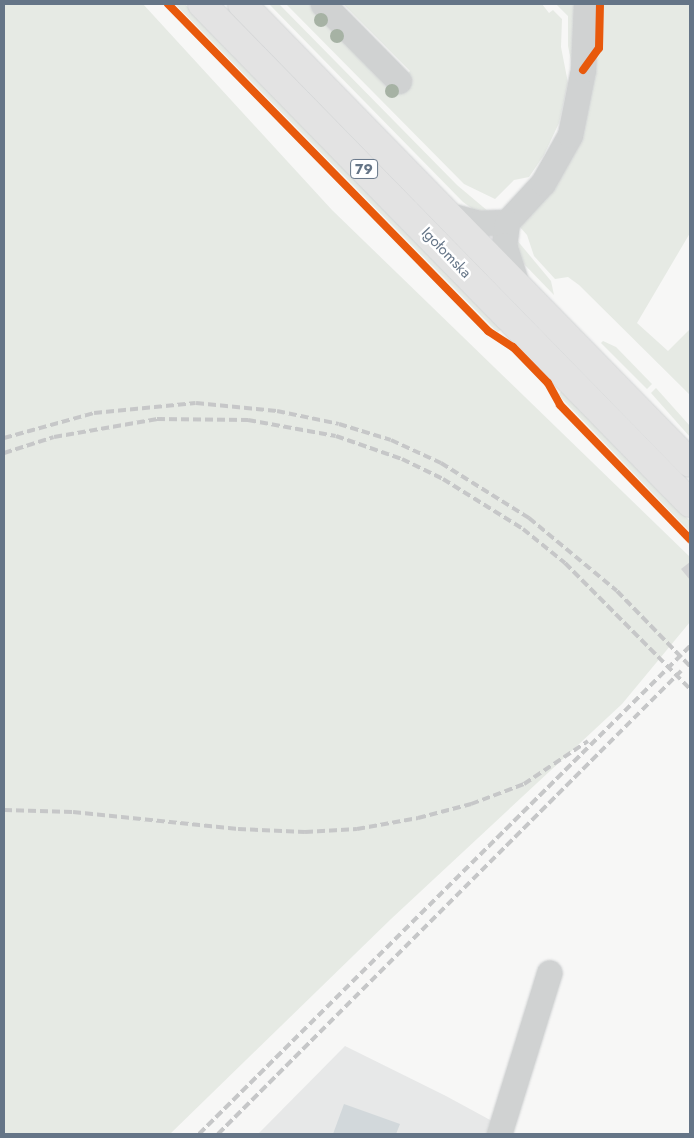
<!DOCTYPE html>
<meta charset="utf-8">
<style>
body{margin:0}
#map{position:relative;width:694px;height:1138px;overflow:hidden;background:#f7f7f6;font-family:Jost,sans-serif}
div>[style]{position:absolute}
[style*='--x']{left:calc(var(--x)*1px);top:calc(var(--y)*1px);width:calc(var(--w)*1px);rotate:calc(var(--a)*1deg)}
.built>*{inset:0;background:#e7e8e8}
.green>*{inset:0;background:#e6eae4}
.water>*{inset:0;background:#d2d8db}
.building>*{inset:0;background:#d2d3d4}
.roads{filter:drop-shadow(0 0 1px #d2d4d5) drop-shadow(0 0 1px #d2d4d5)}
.minor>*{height:25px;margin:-12.5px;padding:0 12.5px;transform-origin:12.5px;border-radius:12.5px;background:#d0d2d2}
.major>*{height:28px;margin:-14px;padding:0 14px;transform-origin:14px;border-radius:14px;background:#e3e3e3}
.rail>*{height:4px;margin-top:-2px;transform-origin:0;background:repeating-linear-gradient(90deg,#c6c7c8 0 8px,transparent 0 12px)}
.cycleway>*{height:8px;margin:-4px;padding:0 4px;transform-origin:4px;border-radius:4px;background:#e8590c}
.trees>*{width:14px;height:14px;margin:-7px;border-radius:50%;background:#a6b2a4}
span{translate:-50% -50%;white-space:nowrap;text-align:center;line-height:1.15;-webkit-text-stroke:5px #fff;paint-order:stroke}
.shield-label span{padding:1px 4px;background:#fff;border:1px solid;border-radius:4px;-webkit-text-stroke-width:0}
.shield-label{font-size:14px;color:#657587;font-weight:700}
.street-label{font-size:15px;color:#657587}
.frame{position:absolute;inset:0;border:5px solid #657587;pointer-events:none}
</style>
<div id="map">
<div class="built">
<i style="clip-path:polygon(345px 1046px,446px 1096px,516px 1134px,258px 1134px)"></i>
</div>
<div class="green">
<i style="clip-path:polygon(4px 4px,143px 4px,332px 210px,690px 557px,690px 622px,622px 704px,391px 919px,170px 1134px,4px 1134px)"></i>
<i style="clip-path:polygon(175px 4px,185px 4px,503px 328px,498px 332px,495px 330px)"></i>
<i style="clip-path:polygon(269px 4px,279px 4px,457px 185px,489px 212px,474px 210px,463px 202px)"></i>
<i style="clip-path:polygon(286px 4px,311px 4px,406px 76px,410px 71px,343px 4px,542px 4px,549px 13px,553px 10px,562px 19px,561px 47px,568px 83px,559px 123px,544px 155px,529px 177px,514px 180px,495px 199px,464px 184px)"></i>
<i style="clip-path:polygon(556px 4px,575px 4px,573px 70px,568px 46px,568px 16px)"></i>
<i style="clip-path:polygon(603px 4px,690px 4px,690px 233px,637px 323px,668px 351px,690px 329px,690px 395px,579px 285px,568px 277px,555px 279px,534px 256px,527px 235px,519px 226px,557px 182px,577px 145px,592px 71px,602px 49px)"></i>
<i style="clip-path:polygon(516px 239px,551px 281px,554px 295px,522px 262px)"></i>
<i style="clip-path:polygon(603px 341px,616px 347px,652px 384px,647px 389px,601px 343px)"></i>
<i style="clip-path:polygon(656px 388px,690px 426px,690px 437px,651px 393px)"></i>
<i style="clip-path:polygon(563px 389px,690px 521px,690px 532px,563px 400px,559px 394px)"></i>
</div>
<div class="water">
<i style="clip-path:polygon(344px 1104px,400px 1124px,396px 1134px,333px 1134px)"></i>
</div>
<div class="building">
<i style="clip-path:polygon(690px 562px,690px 580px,681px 569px)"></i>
</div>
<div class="roads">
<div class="minor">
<i style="--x:323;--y:4;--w:108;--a:45.4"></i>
<i style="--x:449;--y:215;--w:30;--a:15"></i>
<i style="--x:478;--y:223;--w:29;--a:-2"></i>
<i style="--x:507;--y:222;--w:53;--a:-47.3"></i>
<i style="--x:543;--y:183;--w:55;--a:-60.6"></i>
<i style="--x:570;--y:135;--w:66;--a:-78.7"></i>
<i style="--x:583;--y:70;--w:66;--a:-87.4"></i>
<i style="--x:507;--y:222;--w:23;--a:97"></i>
<i style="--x:504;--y:245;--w:40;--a:72"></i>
<i style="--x:499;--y:1134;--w:169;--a:-72.7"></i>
</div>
<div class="major">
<i style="--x:202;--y:4;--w:698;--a:45.64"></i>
<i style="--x:242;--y:4;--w:641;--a:45.69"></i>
</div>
</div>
<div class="rail">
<i style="--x:4;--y:438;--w:93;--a:-15.5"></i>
<i style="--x:94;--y:413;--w:102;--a:-5.6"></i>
<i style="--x:196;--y:403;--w:81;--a:5.6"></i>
<i style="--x:277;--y:411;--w:63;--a:11.8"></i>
<i style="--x:339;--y:424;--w:54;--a:17.1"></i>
<i style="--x:391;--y:440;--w:55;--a:24.7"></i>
<i style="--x:441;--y:463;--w:104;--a:32"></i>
<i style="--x:529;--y:518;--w:114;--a:39.7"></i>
<i style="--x:617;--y:591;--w:105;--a:45.8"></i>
<i style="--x:4;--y:453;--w:52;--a:-17.7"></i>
<i style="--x:54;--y:437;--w:105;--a:-9.9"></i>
<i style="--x:157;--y:419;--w:91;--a:0.6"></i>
<i style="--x:248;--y:420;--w:89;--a:10.3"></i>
<i style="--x:336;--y:436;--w:70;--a:19.2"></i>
<i style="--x:402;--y:459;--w:46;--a:26"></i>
<i style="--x:443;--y:479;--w:94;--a:32"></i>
<i style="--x:523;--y:529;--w:54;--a:39"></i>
<i style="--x:565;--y:563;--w:177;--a:45.2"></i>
<i style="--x:4;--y:810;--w:69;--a:1.7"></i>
<i style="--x:73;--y:812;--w:166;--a:5.9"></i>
<i style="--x:238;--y:829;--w:67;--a:2.6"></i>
<i style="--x:305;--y:832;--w:52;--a:-3.3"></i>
<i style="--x:357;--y:829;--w:62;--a:-10.2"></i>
<i style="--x:418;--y:818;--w:55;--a:-14.8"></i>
<i style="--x:471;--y:804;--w:57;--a:-20.7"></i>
<i style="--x:524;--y:784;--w:77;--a:-33.9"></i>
<i style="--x:199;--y:1134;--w:692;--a:-44.82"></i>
<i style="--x:218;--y:1134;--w:655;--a:-45"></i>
</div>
<div class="cycleway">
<i style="--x:168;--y:4;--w:458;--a:45.6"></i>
<i style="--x:488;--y:331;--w:30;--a:33"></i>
<i style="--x:513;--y:347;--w:50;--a:45.8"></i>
<i style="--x:548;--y:383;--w:25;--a:61"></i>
<i style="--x:560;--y:405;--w:187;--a:45.9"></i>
<i style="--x:583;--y:70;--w:27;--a:-54"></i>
<i style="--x:599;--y:48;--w:44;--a:-88.7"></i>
</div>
<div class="trees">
<i style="left:321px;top:20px"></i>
<i style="left:337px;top:36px"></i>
<i style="left:392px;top:91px"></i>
</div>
<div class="shield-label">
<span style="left:364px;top:169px">79</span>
</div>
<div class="street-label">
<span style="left:446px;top:253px;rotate:46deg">Igołomska</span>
</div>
<div class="frame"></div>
</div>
